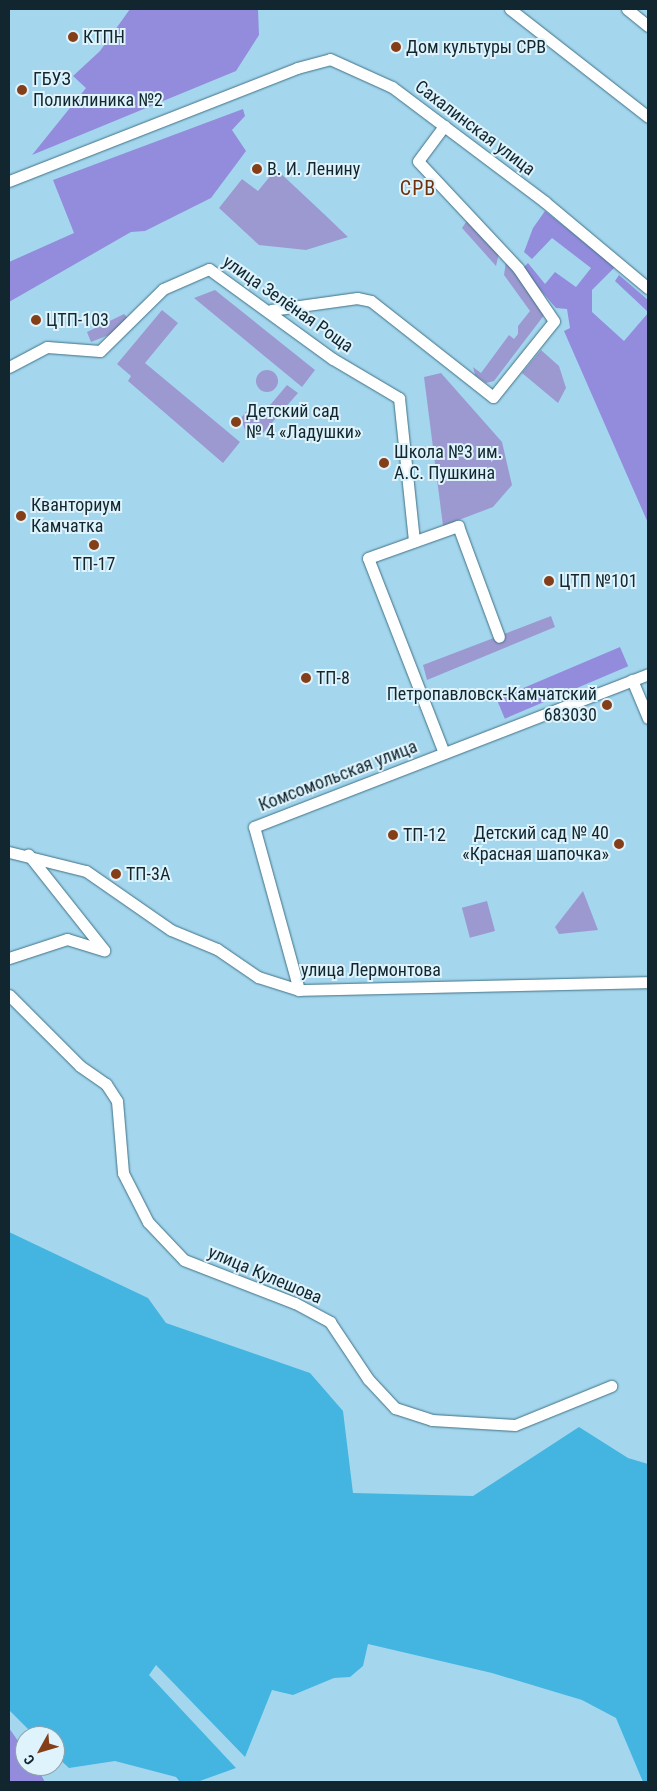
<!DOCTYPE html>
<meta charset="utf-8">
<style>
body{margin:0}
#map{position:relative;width:657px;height:1791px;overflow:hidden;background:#a4d7ee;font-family:"Roboto Condensed",sans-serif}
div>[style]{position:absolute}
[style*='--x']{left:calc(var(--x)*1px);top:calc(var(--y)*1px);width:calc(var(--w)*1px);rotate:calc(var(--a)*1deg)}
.green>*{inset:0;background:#9c99d1;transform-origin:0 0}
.round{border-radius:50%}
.forest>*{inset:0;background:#938cdd;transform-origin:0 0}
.water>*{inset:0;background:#43b5e0}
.roads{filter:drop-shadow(0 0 1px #407185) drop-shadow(0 0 1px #407185)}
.minor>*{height:11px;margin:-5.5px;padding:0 5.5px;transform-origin:5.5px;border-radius:5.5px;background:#fff}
.dots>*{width:14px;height:14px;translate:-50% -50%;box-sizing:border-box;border:2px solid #dff3fc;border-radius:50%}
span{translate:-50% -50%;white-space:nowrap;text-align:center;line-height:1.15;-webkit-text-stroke:4px #dff3fc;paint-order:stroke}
.poi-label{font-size:18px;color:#11262e}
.left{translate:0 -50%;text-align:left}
.right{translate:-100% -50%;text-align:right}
.street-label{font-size:18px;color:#11262e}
.quarter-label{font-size:20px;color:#6f310c;letter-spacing:1px}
.frame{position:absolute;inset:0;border:10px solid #11262e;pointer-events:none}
.north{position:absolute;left:15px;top:1726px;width:50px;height:50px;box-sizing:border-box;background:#dff3fc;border:1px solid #8da1aa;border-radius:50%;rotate:231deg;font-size:14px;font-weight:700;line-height:20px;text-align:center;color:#11262e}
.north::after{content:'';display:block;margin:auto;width:18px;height:22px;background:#853f18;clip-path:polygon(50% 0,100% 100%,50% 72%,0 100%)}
</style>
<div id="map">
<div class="green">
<i style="clip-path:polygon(276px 169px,324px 214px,348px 237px,306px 250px,259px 245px,219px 208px,242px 179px,258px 191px)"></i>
<i style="clip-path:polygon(468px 219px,499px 253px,496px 266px,462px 228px)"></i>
<i style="clip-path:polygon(506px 261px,545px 314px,494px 381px,486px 383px,475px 375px,473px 367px,481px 373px,509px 335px,514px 339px,518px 334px,518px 326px,530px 311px,504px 275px)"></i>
<i style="clip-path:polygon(215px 290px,315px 370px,302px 387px,194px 298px)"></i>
<i style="clip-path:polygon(162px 310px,178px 323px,145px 363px,240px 442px,223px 463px,128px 381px,131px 376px,117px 364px)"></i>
<i style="clip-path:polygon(124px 314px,128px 318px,109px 335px,91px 342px,87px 332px)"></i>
<i style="clip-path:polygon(541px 350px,559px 366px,566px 388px,558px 403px,522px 373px)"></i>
<i class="round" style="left:256px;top:370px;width:22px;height:22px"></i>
<i style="clip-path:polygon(441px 373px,502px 442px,512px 485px,493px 507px,443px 526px,424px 377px)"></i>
<i style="clip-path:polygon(287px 385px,298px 393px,263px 433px,247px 436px,241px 418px,249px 408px,260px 417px)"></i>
<i style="clip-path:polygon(551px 616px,555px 627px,427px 680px,423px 665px)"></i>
<i style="clip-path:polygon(583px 891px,598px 930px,559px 934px,555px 927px)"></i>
<i style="left:487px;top:901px;width:31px;height:26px;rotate:75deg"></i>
</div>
<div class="forest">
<i style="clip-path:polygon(130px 9px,258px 9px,259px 35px,236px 71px,32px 155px,86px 88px,73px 76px,100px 51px)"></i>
<i style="clip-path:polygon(243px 109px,245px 116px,232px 130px,246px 151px,211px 198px,145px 231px,131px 232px,9px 302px,9px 262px,74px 233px,53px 180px)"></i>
<i style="clip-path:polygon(545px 211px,615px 267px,592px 290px,592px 312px,624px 341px,648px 313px,648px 523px,564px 331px,570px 328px,567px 309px,556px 308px,522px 269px,528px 263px,545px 284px,555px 272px,576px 287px,591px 268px,552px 238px,532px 259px,524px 252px,533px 228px)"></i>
<i style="clip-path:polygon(619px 275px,648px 300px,648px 312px,615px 281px)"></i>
<i style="left:620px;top:647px;width:21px;height:134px;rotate:67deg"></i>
<i style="clip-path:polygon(9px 1728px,25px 1751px,25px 1766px,36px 1766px,45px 1782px,9px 1782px)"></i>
</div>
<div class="water">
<i style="clip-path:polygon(9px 1232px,148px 1298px,166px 1323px,310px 1373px,343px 1411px,353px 1493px,473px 1496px,579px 1427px,628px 1458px,648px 1464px,648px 1782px,643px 1782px,616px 1718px,582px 1700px,492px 1673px,368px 1644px,363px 1666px,350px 1677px,334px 1678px,293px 1695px,272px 1690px,245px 1757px,156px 1665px,149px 1675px,236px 1768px,197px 1782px,180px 1782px,176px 1777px,115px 1761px,69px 1768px,55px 1755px,55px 1736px,35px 1736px,9px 1710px)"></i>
</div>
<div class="roads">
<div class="minor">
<i style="--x:510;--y:9;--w:175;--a:38"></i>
<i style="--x:627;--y:9;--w:27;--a:39"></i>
<i style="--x:9;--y:181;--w:309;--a:-21.4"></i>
<i style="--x:297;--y:68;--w:34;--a:-15"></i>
<i style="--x:330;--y:59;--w:68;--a:24.3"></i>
<i style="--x:392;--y:87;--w:191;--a:36.9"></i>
<i style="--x:545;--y:202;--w:134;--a:39.9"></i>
<i style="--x:271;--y:310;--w:87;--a:-7.9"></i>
<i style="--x:357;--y:298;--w:14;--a:12"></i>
<i style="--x:371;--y:301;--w:155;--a:38.2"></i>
<i style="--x:493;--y:397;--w:97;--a:-51.2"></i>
<i style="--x:554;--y:321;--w:64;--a:-124.2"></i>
<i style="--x:518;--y:268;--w:146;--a:-133.1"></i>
<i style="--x:418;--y:161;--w:44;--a:-53.4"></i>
<i style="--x:9;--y:367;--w:43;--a:-27.8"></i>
<i style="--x:47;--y:347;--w:53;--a:4.3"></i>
<i style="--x:100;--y:351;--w:88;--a:-44.5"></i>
<i style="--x:163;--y:289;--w:50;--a:-23.5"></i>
<i style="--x:209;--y:269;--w:153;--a:36"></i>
<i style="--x:333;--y:359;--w:77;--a:30.6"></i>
<i style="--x:399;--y:398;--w:144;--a:84"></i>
<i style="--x:632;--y:680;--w:41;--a:67.2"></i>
<i style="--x:444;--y:753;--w:209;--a:-111.3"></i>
<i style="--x:368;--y:558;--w:96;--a:-19.6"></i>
<i style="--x:458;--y:526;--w:118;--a:69.7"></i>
<i style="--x:9;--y:852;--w:79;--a:13.9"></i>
<i style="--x:86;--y:871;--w:103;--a:34.8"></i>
<i style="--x:171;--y:930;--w:50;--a:22.4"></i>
<i style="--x:217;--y:949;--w:50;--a:34.3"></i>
<i style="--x:258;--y:977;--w:43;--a:17.6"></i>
<i style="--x:299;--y:990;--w:349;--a:-1.3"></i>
<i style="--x:9;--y:958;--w:61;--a:-18.1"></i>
<i style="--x:67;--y:939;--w:39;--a:17"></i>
<i style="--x:104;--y:950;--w:122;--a:-128.4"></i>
<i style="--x:299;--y:990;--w:169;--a:-105.4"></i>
<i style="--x:254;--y:827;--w:423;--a:-21.2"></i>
<i style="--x:9;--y:995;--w:100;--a:45"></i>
<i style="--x:80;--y:1066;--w:32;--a:35"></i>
<i style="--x:106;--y:1084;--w:20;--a:57"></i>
<i style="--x:117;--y:1101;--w:72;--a:85.2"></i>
<i style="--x:123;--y:1173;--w:55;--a:63"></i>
<i style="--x:148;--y:1222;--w:52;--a:46.5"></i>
<i style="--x:184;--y:1260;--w:119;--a:21.2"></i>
<i style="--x:295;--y:1303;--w:40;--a:28"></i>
<i style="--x:330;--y:1322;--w:69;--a:56.3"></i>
<i style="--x:368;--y:1379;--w:40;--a:47"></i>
<i style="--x:395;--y:1408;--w:39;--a:18"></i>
<i style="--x:432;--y:1420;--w:83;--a:3.4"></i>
<i style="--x:515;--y:1425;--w:104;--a:-22.1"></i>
</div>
</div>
<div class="dots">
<i style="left:73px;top:37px;background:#853f18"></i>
<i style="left:396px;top:47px;background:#853f18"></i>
<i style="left:22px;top:90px;background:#853f18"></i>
<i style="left:257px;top:169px;background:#853f18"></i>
<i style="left:36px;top:320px;background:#853f18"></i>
<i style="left:236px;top:422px;background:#853f18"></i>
<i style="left:384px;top:463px;background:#853f18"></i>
<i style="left:21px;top:516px;background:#853f18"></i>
<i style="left:94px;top:545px;background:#853f18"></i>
<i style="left:549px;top:581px;background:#853f18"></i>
<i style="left:306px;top:678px;background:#853f18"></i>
<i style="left:607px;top:705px;background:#853f18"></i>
<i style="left:393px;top:835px;background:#853f18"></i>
<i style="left:619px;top:844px;background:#853f18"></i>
<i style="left:116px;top:874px;background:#853f18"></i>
</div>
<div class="poi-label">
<span class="left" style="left:83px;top:37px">КТПН</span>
<span class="left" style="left:406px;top:47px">Дом культуры СРВ</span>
<span class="left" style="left:33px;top:90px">ГБУЗ<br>Поликлиника №2</span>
<span class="left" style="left:267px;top:169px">В. И. Ленину</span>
<span class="left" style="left:46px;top:320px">ЦТП-103</span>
<span class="left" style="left:246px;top:422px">Детский сад<br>№ 4 «Ладушки»</span>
<span class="left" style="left:394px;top:463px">Школа №3 им.<br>А.С. Пушкина</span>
<span class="left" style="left:31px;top:516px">Кванториум<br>Камчатка</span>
<span style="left:94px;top:564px">ТП-17</span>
<span class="left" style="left:559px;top:581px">ЦТП №101</span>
<span class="left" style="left:316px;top:678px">ТП-8</span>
<span class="right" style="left:597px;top:705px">Петропавловск-Камчатский<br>683030</span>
<span class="right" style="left:609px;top:844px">Детский сад № 40<br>«Красная шапочка»</span>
<span class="left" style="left:403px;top:835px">ТП-12</span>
<span class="left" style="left:126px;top:874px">ТП-3А</span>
</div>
<div class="street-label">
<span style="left:475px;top:128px;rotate:37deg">Сахалинская улица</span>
<span style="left:288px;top:304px;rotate:35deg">улица Зелёная Роща</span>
<span style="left:338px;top:776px;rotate:-21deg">Комсомольская улица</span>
<span style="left:371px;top:970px">улица Лермонтова</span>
<span style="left:265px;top:1275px;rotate:23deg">улица Кулешова</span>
</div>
<div class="quarter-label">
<span style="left:418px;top:188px">СРВ</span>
</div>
<div class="frame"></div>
<div class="north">С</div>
</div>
